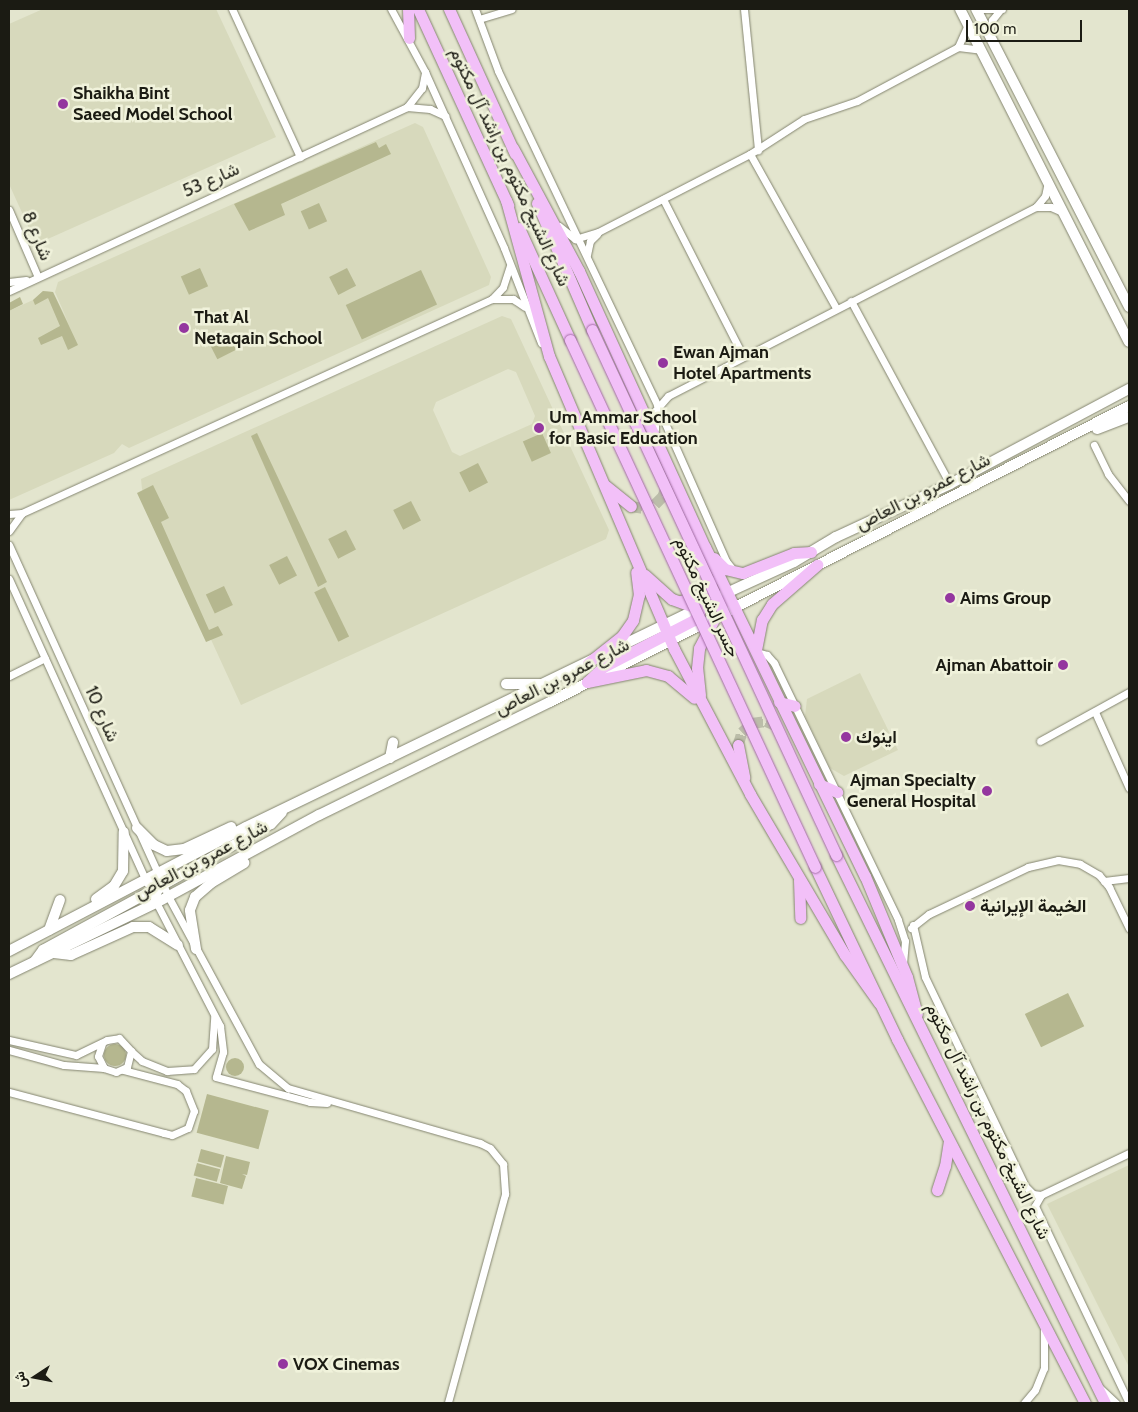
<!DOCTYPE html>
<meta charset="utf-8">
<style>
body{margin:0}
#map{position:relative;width:1138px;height:1412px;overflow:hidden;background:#e3e5ce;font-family:Cabin,Vazirmatn,sans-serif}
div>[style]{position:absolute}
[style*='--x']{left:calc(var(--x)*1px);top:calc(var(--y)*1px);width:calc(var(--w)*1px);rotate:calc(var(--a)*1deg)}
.built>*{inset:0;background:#d7d9bc}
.green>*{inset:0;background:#b5b78f;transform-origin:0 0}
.round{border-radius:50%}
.primary-tunnel>*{height:11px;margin-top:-5.5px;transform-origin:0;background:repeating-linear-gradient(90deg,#bbbda9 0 11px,transparent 0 16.5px)}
.roads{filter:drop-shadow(0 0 1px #848570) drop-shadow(0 0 1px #848570)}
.minor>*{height:7px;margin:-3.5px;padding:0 3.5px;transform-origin:3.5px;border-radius:3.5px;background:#fff}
.secondary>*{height:10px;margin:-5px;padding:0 5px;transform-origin:5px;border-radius:5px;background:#fff}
.primary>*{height:11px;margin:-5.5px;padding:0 5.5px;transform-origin:5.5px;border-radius:5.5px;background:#f2c0f8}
.bridges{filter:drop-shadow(0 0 1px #a26ba5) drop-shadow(0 0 1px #a26ba5)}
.primary-bridge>*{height:11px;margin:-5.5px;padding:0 5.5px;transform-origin:5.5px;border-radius:5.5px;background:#f2c0f8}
.dots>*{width:14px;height:14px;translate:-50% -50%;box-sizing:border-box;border:2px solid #f0f2db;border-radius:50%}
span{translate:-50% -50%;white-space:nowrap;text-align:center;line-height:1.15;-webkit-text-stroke:5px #f0f2db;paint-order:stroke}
.poi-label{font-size:18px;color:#1b1b13;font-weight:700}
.left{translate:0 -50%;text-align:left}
.right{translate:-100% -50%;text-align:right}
.street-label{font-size:18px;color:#1b1b13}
.frame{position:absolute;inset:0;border:10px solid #1b1b13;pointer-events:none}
.north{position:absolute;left:10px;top:1352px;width:50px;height:50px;-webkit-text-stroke:4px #f0f2db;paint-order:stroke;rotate:259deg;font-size:14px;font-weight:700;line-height:20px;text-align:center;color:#1b1b13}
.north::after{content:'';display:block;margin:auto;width:18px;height:22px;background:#1b1b13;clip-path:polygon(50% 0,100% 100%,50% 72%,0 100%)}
.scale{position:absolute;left:966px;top:20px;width:116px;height:22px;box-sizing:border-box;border:2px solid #1b1b13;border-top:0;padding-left:6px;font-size:15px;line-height:18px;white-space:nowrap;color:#1b1b13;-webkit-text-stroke:4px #f0f2db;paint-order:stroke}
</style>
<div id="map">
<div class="built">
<i style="clip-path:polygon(43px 9px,216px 9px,276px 137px,41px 242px,34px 239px,9px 184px,9px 24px)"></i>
<i style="clip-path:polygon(415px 123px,423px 127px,491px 277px,489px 285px,129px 448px,122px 444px,114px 453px,9px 500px,9px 311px,33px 300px,43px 291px,53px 292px,68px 322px,55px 292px,58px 282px)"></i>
<i style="clip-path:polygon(evenodd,502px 316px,511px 319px,609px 530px,606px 539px,241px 705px,142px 489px,141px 479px,502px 316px,508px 369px,516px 372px,535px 416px,532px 424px,460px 456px,452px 452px,433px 410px,436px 402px,508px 369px)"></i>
<i style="clip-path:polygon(860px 673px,898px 750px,844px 776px,830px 768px,805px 716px,807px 699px)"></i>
<i style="clip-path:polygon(1129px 1165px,1129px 1367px,1047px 1204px)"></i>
</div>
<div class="green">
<i style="clip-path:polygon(376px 142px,379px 148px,386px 144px,391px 154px,281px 204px,285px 215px,249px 231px,234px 204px)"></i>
<i style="left:319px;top:203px;width:20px;height:20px;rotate:66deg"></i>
<i style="left:200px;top:268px;width:20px;height:21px;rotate:66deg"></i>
<i style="left:347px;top:268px;width:20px;height:20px;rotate:63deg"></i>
<i style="left:421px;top:270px;width:38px;height:83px;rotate:65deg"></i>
<i style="clip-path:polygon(43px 291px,53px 292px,78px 345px,68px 350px,62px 336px,41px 345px,38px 338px,60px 326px,48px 298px,35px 305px,33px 300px)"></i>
<i style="clip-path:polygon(20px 297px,23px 304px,9px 311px,9px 303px)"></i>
<i style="left:227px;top:332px;width:20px;height:21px;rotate:63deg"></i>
<i style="clip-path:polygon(257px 433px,327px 582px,318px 587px,251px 436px)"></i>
<i style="left:542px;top:433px;width:22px;height:21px;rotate:66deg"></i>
<i style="left:478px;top:463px;width:22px;height:21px;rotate:63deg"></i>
<i style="clip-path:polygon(153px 485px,169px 518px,161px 522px,209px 630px,218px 626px,223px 635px,206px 642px,137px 493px)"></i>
<i style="left:411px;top:501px;width:22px;height:20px;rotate:63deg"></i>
<i style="left:346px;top:530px;width:22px;height:20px;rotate:63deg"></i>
<i style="left:287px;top:556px;width:22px;height:20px;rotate:63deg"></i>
<i style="left:224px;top:586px;width:21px;height:20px;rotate:65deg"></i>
<i style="left:325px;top:587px;width:55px;height:12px;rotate:64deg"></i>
<i style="left:1068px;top:993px;width:37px;height:48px;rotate:64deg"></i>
<i class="round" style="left:104px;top:1044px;width:22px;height:22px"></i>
<i class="round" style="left:226px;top:1058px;width:18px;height:18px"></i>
<i style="left:207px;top:1094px;width:64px;height:40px;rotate:15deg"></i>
<i style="left:201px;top:1149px;width:24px;height:13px;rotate:15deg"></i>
<i style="clip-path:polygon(226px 1156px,250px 1162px,247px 1175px,242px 1174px,246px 1176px,242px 1189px,220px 1183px)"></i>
<i style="left:197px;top:1163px;width:24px;height:13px;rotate:15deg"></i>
<i style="left:196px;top:1178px;width:33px;height:19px;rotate:14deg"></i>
</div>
<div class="primary-tunnel">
<i style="--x:631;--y:506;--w:12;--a:9"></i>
<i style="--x:643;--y:508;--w:13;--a:-18"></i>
<i style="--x:655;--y:504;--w:11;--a:-45"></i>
<i style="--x:663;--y:496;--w:13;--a:-72"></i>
<i style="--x:738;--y:745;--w:14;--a:-73"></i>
<i style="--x:742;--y:732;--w:13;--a:-42"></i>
<i style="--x:752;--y:723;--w:14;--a:-8"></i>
<i style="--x:766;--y:721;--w:13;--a:23"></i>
</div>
<div class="roads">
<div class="minor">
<i style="--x:232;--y:9;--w:163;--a:65.3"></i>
<i style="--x:391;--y:9;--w:72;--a:61.6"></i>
<i style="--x:425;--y:72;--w:193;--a:65.8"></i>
<i style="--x:504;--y:248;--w:102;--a:68.7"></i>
<i style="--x:475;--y:9;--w:66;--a:69.6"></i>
<i style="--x:498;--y:71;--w:370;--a:64.5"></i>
<i style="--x:657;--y:405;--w:171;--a:66.1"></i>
<i style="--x:726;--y:561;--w:13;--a:51"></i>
<i style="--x:744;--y:9;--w:142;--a:84.3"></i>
<i style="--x:979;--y:9;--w:23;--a:0"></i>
<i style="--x:479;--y:19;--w:34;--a:-17"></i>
<i style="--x:989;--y:34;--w:14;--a:-78"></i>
<i style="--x:992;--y:20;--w:13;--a:-51"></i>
<i style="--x:958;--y:47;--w:24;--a:-66"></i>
<i style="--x:407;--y:107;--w:23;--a:5"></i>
<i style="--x:430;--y:109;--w:17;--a:25"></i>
<i style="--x:750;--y:154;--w:176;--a:60.8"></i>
<i style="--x:663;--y:199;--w:176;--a:63"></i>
<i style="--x:1036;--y:207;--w:15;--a:0"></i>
<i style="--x:1051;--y:207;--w:12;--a:24"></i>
<i style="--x:9;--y:210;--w:71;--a:66.7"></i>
<i style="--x:559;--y:226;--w:21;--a:39"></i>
<i style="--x:575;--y:239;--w:24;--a:-17"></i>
<i style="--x:598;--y:232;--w:171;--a:-27.2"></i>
<i style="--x:750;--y:154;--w:64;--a:-32.9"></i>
<i style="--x:804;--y:119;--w:56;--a:-18.8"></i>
<i style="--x:857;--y:101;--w:115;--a:-28.1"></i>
<i style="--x:958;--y:47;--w:23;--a:7"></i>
<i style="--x:587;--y:255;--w:14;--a:-78"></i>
<i style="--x:590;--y:241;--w:10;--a:-45"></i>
<i style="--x:9;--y:282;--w:17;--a:-7"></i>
<i style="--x:9;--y:291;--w:438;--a:-24.8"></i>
<i style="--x:407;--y:107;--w:24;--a:-52"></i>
<i style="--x:422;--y:88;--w:16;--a:-79"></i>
<i style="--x:492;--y:299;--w:16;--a:-47"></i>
<i style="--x:503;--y:287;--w:22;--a:-72"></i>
<i style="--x:851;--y:301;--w:208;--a:61.6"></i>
<i style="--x:655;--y:429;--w:18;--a:-90"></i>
<i style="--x:655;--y:411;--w:20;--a:-49"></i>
<i style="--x:668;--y:396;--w:414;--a:-27.2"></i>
<i style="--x:1036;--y:207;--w:14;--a:-51"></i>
<i style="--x:1045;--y:196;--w:14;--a:-78"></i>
<i style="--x:1094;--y:445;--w:32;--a:64"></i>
<i style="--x:1108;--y:474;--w:34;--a:52"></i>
<i style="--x:9;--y:514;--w:13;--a:-4"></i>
<i style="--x:22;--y:513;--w:516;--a:-24.48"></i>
<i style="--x:492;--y:299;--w:21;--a:0"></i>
<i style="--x:513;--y:299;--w:14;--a:34"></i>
<i style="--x:9;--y:531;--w:22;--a:-54"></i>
<i style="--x:9;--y:545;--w:385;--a:65.6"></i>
<i style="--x:168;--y:896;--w:191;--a:61.6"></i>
<i style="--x:259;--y:1064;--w:38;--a:40"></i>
<i style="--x:288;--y:1088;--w:200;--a:16"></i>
<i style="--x:480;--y:1143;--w:11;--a:27"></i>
<i style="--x:490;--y:1148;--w:21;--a:51"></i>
<i style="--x:503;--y:1164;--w:30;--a:86"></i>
<i style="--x:505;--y:1194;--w:217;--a:105.3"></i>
<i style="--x:9;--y:579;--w:334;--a:65.6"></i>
<i style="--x:756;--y:652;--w:11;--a:15"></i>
<i style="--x:767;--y:655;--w:11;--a:49"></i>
<i style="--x:774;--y:663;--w:285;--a:64.2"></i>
<i style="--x:898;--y:920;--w:22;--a:72"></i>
<i style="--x:905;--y:941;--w:22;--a:95"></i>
<i style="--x:9;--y:676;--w:40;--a:-26.6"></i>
<i style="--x:1095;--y:712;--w:83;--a:65.9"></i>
<i style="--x:1040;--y:741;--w:102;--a:-28.8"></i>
<i style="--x:1104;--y:881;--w:25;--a:-7"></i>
<i style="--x:155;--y:900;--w:142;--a:62.7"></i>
<i style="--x:220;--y:1026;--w:26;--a:83"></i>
<i style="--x:223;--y:1052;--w:26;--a:106"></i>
<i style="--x:216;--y:1077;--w:97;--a:14.9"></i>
<i style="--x:310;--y:1102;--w:17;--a:3"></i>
<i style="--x:913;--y:925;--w:53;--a:77"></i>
<i style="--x:925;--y:977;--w:232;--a:64.4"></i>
<i style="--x:1025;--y:1186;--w:11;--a:45"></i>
<i style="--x:1033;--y:1194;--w:8;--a:7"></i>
<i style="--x:911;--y:928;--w:23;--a:-38"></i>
<i style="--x:929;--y:914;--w:110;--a:-25.4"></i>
<i style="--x:1028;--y:867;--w:31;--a:-13"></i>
<i style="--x:1058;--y:860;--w:22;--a:10"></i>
<i style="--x:1080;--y:864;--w:22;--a:30"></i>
<i style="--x:1099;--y:875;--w:16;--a:50"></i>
<i style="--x:1109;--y:887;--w:46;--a:64"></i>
<i style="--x:9;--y:1040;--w:69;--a:12.6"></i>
<i style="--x:76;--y:1055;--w:34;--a:-26"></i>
<i style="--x:107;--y:1040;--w:12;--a:-9"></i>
<i style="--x:119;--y:1038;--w:18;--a:47"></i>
<i style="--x:131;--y:1051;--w:16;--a:104"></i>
<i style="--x:127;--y:1067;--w:12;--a:156"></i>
<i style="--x:116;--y:1072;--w:13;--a:-162"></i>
<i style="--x:104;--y:1068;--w:13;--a:-117"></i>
<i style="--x:98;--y:1056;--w:13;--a:-72"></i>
<i style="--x:9;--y:1050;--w:57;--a:15.3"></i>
<i style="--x:64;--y:1065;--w:40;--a:4.3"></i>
<i style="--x:131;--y:1051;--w:15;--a:42"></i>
<i style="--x:142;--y:1061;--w:27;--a:22"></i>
<i style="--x:167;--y:1071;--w:27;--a:-4"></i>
<i style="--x:194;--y:1069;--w:27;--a:-48"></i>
<i style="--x:212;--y:1049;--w:32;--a:-86"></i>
<i style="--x:9;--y:1092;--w:160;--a:14.8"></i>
<i style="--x:164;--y:1133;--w:8;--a:14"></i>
<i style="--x:172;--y:1135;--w:17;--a:-24"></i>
<i style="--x:188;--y:1128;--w:18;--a:-71"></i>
<i style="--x:194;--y:1111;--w:22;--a:-112"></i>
<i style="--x:186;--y:1091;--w:11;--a:-142"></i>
<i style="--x:177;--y:1084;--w:56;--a:-165.5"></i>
<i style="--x:1129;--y:1153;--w:98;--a:154.5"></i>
<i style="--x:1041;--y:1195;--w:13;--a:119"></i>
<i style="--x:1035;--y:1206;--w:218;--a:64.5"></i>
<i style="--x:1100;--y:1388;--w:22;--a:43"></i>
<i style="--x:1024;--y:1403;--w:17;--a:-50"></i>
<i style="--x:1035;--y:1390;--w:24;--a:-68"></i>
<i style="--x:1044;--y:1368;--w:39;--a:-90"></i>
</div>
<div class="secondary">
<i style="--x:960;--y:9;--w:373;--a:63.1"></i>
<i style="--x:976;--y:9;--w:335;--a:62.8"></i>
<i style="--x:1097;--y:429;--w:34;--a:-21"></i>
<i style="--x:720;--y:596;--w:81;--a:-24.7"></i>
<i style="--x:794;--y:562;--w:49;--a:-30.8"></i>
<i style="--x:836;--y:537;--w:126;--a:-24.9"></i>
<i style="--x:950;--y:484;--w:203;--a:-28"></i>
<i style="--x:506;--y:684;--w:38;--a:0"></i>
<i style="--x:390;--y:758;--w:16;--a:-79"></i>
<i style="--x:137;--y:828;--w:24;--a:45"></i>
<i style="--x:154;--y:845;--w:14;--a:25"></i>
<i style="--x:167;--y:851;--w:17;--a:-7"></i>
<i style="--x:184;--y:849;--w:52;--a:-25.1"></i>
<i style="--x:96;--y:899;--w:22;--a:-36"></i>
<i style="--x:114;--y:886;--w:17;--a:-59"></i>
<i style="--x:123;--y:871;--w:39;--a:-89"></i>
<i style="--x:156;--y:903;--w:11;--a:-90"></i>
<i style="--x:156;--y:892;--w:10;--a:-45"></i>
<i style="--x:163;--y:885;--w:124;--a:-29.5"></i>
<i style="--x:271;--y:824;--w:16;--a:-47"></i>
<i style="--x:49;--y:930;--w:32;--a:-70"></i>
<i style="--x:196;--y:949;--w:39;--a:-99"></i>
<i style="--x:190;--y:910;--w:14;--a:-69"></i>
<i style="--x:195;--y:897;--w:21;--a:-41"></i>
<i style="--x:211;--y:883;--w:39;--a:-31"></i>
<i style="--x:9;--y:951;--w:267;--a:-27.6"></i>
<i style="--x:246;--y:827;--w:505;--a:-25.8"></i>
<i style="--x:54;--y:953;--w:17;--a:7"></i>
<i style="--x:71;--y:955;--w:68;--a:-24.3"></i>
<i style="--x:133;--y:927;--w:16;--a:0"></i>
<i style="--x:149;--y:927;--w:34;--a:32"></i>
<i style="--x:35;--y:961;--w:14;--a:-54"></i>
<i style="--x:43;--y:950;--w:123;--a:-28.6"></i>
<i style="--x:151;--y:891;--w:11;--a:-63"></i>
<i style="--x:9;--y:974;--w:163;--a:-25.8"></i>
<i style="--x:156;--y:903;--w:185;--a:-28.4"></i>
<i style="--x:319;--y:815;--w:257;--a:-26.1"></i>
<i style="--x:550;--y:702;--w:650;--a:-27.08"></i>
</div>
<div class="primary">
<i style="--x:408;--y:9;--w:29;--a:88"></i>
<i style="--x:418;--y:9;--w:216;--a:65.3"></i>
<i style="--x:449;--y:9;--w:159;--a:65.5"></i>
<i style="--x:513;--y:148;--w:140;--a:61.8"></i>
<i style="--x:579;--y:271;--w:303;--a:65.5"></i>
<i style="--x:705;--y:547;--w:366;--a:64.1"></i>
<i style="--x:865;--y:876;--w:109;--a:67.4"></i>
<i style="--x:907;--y:977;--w:38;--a:75"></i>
<i style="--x:506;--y:200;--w:162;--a:74.6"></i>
<i style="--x:549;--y:356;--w:319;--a:66.9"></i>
<i style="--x:674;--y:649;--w:164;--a:62.3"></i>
<i style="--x:750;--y:794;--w:187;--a:59.5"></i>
<i style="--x:845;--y:955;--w:59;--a:54.7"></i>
<i style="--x:537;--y:203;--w:138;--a:66.6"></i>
<i style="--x:519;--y:228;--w:123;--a:65.5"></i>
<i style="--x:606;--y:486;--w:32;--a:39"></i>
<i style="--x:714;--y:558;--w:16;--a:45"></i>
<i style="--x:725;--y:569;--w:18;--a:13"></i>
<i style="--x:743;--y:573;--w:55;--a:-21.4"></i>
<i style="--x:794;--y:553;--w:17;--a:-3"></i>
<i style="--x:645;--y:575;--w:36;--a:42"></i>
<i style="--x:672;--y:599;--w:30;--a:20"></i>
<i style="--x:681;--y:601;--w:21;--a:-17"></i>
<i style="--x:701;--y:595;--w:16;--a:-55"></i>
<i style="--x:756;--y:650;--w:31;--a:-79"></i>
<i style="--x:762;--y:620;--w:19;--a:-58"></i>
<i style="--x:772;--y:604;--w:60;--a:-40.9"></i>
<i style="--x:588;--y:663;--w:43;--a:-38.5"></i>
<i style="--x:622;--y:636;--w:19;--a:-55"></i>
<i style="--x:633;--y:620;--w:26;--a:-77"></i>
<i style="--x:639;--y:595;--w:23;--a:-97"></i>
<i style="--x:587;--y:682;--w:22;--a:-43"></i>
<i style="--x:603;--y:667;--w:102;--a:-27.3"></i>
<i style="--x:694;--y:620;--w:26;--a:-58"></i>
<i style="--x:708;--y:598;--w:17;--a:-80"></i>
<i style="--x:587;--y:682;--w:60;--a:-11.5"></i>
<i style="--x:646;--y:670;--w:23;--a:15"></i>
<i style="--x:668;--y:676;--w:34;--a:40"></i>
<i style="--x:700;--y:695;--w:27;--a:-96"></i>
<i style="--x:697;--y:668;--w:20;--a:-84"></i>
<i style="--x:699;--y:648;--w:54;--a:-62.5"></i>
<i style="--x:779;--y:702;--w:16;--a:14"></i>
<i style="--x:738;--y:745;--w:33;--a:79"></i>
<i style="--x:819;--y:784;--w:20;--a:24"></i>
<i style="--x:836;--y:855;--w:610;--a:63.85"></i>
<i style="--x:815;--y:867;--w:191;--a:64.5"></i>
<i style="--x:897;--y:1039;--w:410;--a:62.7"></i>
<i style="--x:799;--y:880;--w:38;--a:88"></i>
<i style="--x:937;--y:1190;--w:25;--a:-72"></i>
<i style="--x:945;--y:1166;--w:24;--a:-81"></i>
</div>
</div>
<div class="bridges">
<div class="primary-bridge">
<i style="--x:592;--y:330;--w:579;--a:65.07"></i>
<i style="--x:570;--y:340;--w:581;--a:65.07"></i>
</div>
</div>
<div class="dots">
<i style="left:63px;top:104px;background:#94369f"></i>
<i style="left:184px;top:328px;background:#94369f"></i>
<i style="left:663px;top:363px;background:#94369f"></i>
<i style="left:539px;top:428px;background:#94369f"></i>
<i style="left:950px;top:598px;background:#94369f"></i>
<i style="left:1063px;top:665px;background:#94369f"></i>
<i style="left:846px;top:737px;background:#94369f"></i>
<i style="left:987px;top:791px;background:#94369f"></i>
<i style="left:970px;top:906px;background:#94369f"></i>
<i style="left:283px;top:1364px;background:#94369f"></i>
</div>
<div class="poi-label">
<span class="left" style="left:73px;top:104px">Shaikha Bint<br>Saeed Model School</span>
<span class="left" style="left:194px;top:328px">That Al<br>Netaqain School</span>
<span class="left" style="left:673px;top:363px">Ewan Ajman<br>Hotel Apartments</span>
<span class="left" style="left:549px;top:428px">Um Ammar School<br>for Basic Education</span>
<span class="left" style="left:960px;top:598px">Aims Group</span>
<span class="right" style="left:1053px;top:665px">Ajman Abattoir</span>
<span class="left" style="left:856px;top:737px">اينوك</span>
<span class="right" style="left:976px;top:791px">Ajman Specialty<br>General Hospital</span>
<span class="left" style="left:980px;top:906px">الخيمة الإيرانية</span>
<span class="left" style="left:293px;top:1364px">VOX Cinemas</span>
</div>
<div class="street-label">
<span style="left:510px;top:167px;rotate:65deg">شارع الشيخ مكتوم بن راشد آل مكتوم</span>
<span style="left:211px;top:180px;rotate:-24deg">شارع 53</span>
<span style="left:37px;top:236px;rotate:67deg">شارع 8</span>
<span style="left:923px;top:492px;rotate:-27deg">شارع عمرو بن العاص</span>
<span style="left:707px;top:597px;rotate:65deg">جسر الشيخ مكتوم</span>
<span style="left:562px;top:677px;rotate:-27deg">شارع عمرو بن العاص</span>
<span style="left:102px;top:714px;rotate:66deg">شارع 10</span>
<span style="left:201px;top:860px;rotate:-28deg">شارع عمرو بن العاص</span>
<span style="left:988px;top:1121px;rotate:64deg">شارع الشيخ مكتوم بن راشد آل مكتوم</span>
</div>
<div class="frame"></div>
<div class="north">ش</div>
<div class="scale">100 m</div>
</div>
